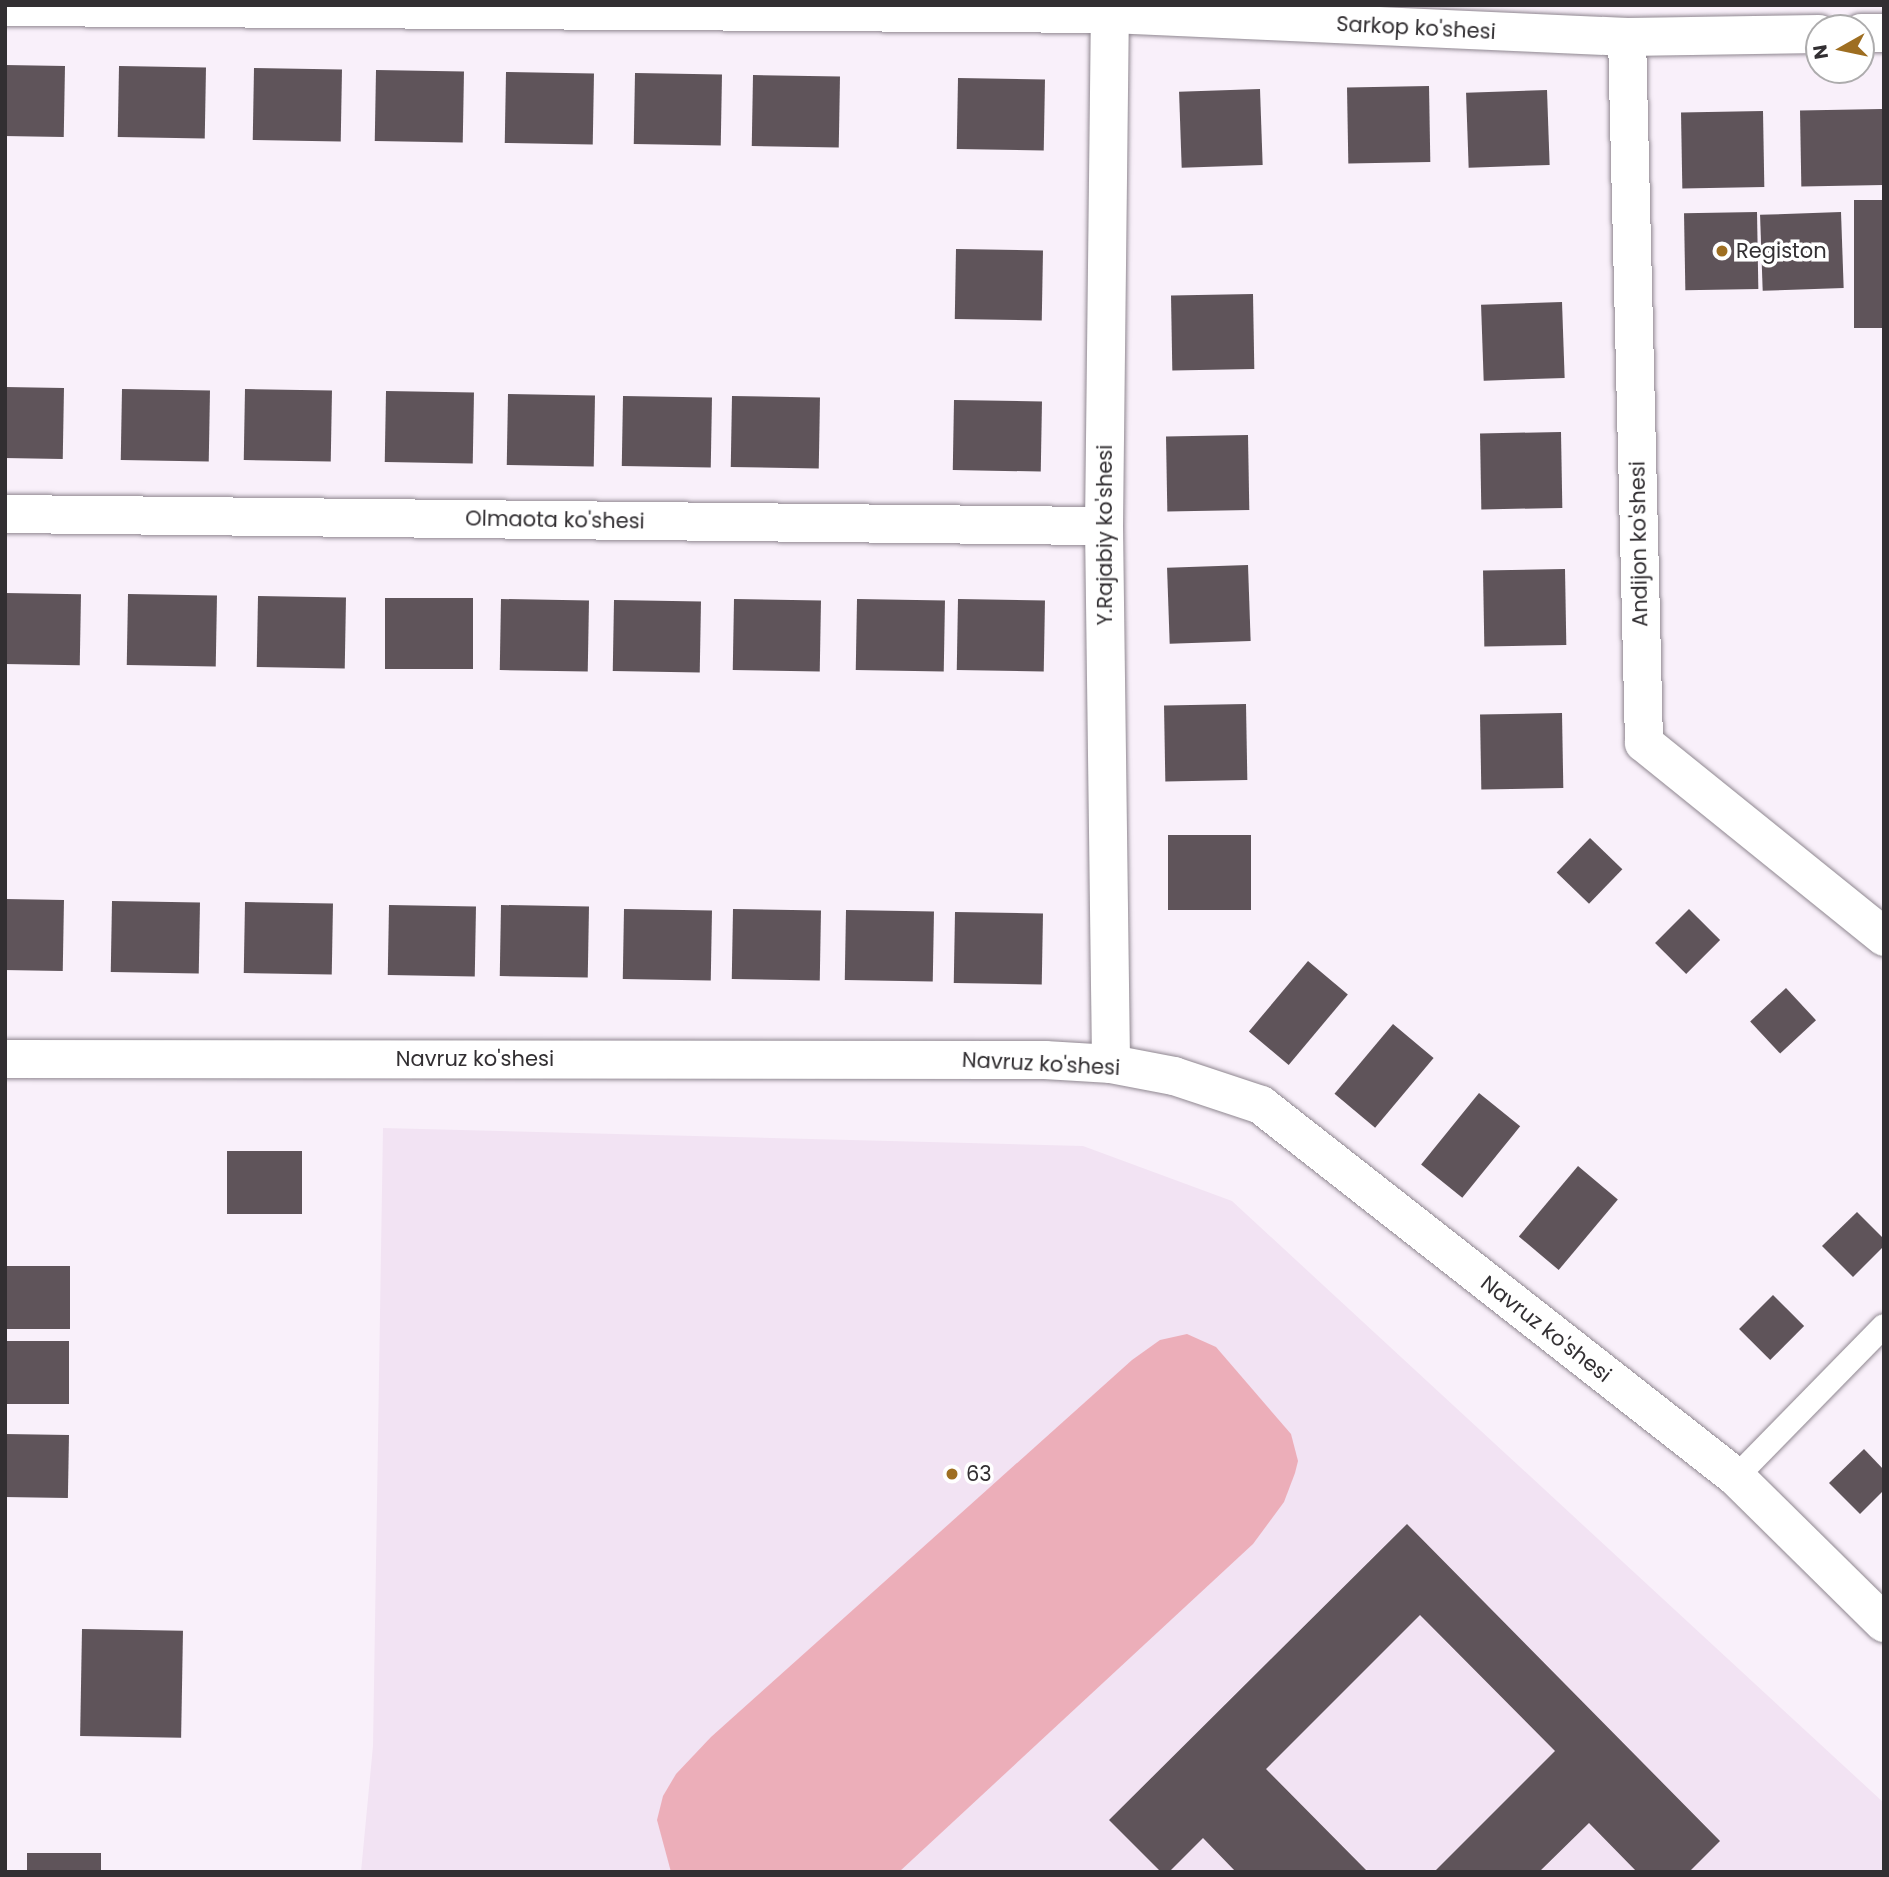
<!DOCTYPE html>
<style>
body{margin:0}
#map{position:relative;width:1889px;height:1877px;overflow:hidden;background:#f9f0fa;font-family:Poppins,sans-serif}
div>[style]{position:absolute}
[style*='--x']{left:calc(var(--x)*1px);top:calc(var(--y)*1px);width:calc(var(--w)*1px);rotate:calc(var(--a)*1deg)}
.built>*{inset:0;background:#f2e3f3}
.green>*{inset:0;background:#ecaeb9}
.building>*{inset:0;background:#5f545a;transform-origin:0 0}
.roads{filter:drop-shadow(0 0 2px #8f8790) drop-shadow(0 0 2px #8f8790)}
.lane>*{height:24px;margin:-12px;padding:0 12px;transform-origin:12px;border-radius:12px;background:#fff}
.street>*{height:38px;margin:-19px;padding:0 19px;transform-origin:19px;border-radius:19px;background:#fff}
.secondary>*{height:38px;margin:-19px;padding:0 19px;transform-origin:19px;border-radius:19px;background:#fff}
.dots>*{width:19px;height:19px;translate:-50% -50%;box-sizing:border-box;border:4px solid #fff;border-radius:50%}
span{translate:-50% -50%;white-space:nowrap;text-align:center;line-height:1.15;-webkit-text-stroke:7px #fff;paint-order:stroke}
.street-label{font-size:21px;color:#322f32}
.poi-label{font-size:21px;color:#322f32}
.left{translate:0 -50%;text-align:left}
.frame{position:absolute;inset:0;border:7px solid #322f32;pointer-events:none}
.north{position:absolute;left:1805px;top:14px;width:70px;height:70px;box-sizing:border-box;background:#fff;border:2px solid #adacad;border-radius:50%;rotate:261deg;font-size:19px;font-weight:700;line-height:28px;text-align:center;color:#322f32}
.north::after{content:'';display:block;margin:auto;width:24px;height:32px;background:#9e6e21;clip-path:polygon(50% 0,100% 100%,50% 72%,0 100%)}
</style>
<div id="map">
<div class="built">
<i style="clip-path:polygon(383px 1128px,1083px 1146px,1232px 1201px,1884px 1803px,1884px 1872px,361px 1872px,373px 1746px)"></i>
</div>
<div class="green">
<i style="clip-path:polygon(1187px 1334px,1216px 1347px,1291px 1434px,1298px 1461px,1295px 1473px,1284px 1502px,1253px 1544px,899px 1872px,671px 1872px,657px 1820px,663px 1796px,676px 1774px,711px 1737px,1132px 1360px,1160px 1340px)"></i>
</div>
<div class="building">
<i style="left:5px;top:65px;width:60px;height:71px;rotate:1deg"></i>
<i style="left:119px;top:66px;width:87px;height:71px;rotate:1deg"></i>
<i style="left:254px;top:68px;width:88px;height:72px;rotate:1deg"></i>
<i style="left:376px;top:70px;width:88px;height:71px;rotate:1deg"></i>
<i style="left:506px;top:72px;width:88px;height:71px;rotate:1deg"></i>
<i style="left:635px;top:73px;width:87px;height:71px;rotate:1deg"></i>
<i style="left:753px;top:75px;width:87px;height:71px;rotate:1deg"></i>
<i style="left:958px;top:78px;width:87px;height:71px;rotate:1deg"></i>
<i style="left:1429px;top:86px;width:76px;height:82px;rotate:89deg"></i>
<i style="left:1260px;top:89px;width:76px;height:81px;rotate:88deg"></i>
<i style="left:1547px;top:90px;width:75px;height:81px;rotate:88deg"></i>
<i style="left:1882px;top:109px;width:76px;height:82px;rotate:89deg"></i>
<i style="left:1763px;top:111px;width:76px;height:82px;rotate:89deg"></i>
<i style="left:1884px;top:200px;width:128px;height:30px;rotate:90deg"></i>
<i style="left:1757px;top:212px;width:77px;height:73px;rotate:89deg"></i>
<i style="left:1841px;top:212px;width:76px;height:81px;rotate:88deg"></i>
<i style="left:956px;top:249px;width:87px;height:70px;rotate:1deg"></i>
<i style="left:1253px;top:294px;width:75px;height:82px;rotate:89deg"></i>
<i style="left:1562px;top:302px;width:76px;height:81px;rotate:88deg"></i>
<i style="left:5px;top:387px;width:59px;height:71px;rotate:1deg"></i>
<i style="left:122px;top:389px;width:88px;height:71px;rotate:1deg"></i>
<i style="left:245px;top:389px;width:87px;height:71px;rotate:1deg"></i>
<i style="left:386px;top:391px;width:88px;height:71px;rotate:1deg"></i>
<i style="left:508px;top:394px;width:87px;height:71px;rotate:1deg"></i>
<i style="left:623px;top:396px;width:89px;height:70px;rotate:1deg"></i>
<i style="left:732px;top:396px;width:88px;height:71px;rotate:1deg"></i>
<i style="left:954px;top:400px;width:88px;height:70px;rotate:1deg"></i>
<i style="left:1561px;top:432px;width:76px;height:81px;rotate:89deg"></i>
<i style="left:1248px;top:435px;width:75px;height:82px;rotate:89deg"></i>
<i style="left:1248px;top:565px;width:76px;height:81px;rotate:88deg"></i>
<i style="left:1565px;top:569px;width:76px;height:82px;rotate:89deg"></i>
<i style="left:5px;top:593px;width:76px;height:71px;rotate:1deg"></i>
<i style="left:128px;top:594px;width:89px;height:71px;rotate:1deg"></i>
<i style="left:258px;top:596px;width:88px;height:71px;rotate:1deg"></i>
<i style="left:385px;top:598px;width:88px;height:71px"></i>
<i style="left:501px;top:599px;width:88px;height:71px;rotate:1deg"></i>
<i style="left:734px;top:599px;width:87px;height:71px;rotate:1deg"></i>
<i style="left:857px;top:599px;width:88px;height:71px;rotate:1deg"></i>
<i style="left:958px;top:599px;width:87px;height:71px;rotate:1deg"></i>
<i style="left:614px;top:600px;width:87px;height:71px;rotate:1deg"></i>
<i style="left:1246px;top:704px;width:76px;height:82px;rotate:89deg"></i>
<i style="left:1562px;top:713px;width:75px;height:82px;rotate:89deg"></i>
<i style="left:1251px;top:835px;width:75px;height:83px;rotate:90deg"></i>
<i style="left:1590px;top:838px;width:45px;height:48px;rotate:44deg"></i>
<i style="left:5px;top:899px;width:59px;height:71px;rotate:1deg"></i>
<i style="left:112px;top:901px;width:88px;height:71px;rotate:1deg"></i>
<i style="left:245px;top:902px;width:88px;height:71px;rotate:1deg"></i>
<i style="left:389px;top:905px;width:87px;height:70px;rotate:1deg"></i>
<i style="left:501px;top:905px;width:88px;height:71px;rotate:1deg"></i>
<i style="left:624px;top:909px;width:88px;height:70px;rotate:1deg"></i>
<i style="left:733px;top:909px;width:88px;height:70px;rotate:1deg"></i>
<i style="left:1689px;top:909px;width:44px;height:48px;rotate:45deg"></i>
<i style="left:846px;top:910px;width:88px;height:70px;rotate:1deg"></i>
<i style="left:955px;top:912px;width:88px;height:71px;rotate:1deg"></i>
<i style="left:1308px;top:961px;width:52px;height:92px;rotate:40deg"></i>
<i style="left:1786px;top:988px;width:44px;height:49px;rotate:47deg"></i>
<i style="left:1393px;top:1024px;width:53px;height:91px;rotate:40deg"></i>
<i style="left:1479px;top:1093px;width:53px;height:92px;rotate:39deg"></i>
<i style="left:227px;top:1151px;width:75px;height:63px"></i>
<i style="left:1578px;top:1166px;width:52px;height:92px;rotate:40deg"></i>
<i style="clip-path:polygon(1857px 1212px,1884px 1239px,1884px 1246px,1853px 1277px,1822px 1246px)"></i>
<i style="left:5px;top:1266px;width:65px;height:63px"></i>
<i style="left:1773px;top:1295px;width:44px;height:48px;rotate:45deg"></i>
<i style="left:5px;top:1341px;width:64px;height:63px"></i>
<i style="left:5px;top:1434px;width:64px;height:63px;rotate:1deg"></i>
<i style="clip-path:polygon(1864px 1449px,1884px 1470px,1884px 1490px,1860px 1514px,1829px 1483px)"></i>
<i style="clip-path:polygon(1407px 1524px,1720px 1841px,1689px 1872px,1637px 1872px,1589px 1823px,1539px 1872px,1434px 1872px,1555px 1751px,1420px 1615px,1266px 1769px,1368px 1872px,1236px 1872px,1203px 1838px,1169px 1872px,1161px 1872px,1109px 1820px)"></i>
<i style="left:82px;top:1629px;width:101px;height:107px;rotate:1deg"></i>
<i style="left:27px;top:1853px;width:74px;height:19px"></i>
</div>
<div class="roads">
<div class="lane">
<i style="--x:1736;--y:1477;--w:211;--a:-45.6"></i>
</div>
<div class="street">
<i style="--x:5;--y:7;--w:1106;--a:0.36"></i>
<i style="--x:1111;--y:14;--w:517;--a:2.55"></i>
<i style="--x:1627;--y:37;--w:192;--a:-0.9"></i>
<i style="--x:1861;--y:33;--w:23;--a:0"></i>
<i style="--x:1627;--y:37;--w:706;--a:88.62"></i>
<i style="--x:1644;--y:743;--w:309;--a:38.9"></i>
<i style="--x:5;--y:514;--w:1099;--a:0.63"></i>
</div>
<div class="secondary">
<i style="--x:1110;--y:5;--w:521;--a:90.66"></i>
<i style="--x:1104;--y:526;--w:538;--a:89.25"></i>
<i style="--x:5;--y:1059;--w:1040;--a:0.06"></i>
<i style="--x:1045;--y:1060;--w:66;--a:3.5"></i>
<i style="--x:1111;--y:1064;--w:64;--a:10.8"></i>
<i style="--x:1174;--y:1076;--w:92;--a:18.4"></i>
<i style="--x:1261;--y:1105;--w:603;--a:38.07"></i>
<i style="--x:1736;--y:1477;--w:208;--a:44.6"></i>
</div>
</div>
<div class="dots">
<i style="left:1722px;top:251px;background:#9e6e21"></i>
<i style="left:952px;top:1474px;background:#9e6e21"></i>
</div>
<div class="street-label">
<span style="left:1416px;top:28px;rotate:3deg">Sarkop ko'shesi</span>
<span style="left:555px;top:520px;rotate:1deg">Olmaota ko'shesi</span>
<span style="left:1105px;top:535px;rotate:-90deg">Y.Rajabiy ko'shesi</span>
<span style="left:1639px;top:544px;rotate:-91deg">Andijon ko'shesi</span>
<span style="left:475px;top:1059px">Navruz ko'shesi</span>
<span style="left:1041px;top:1064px;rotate:3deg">Navruz ko'shesi</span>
<span style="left:1546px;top:1329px;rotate:38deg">Navruz ko'shesi</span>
</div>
<div class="poi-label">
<span class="left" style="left:1736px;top:251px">Registon</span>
<span class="left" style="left:966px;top:1474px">63</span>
</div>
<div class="frame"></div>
<div class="north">N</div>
</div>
